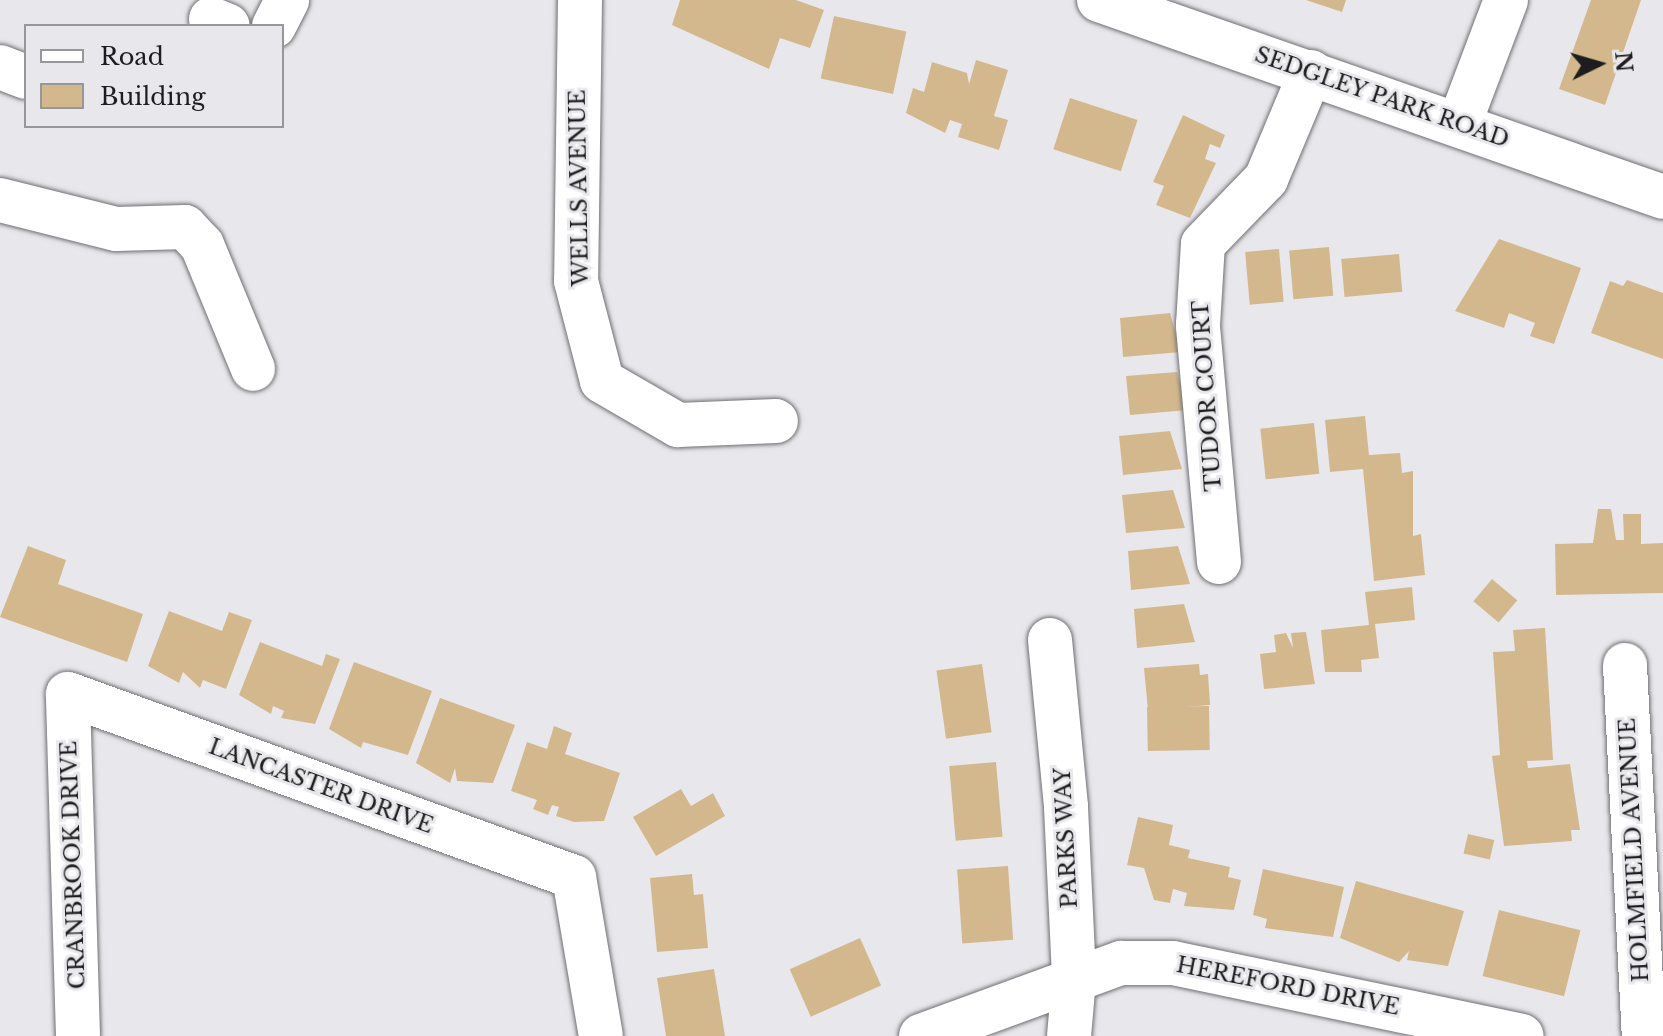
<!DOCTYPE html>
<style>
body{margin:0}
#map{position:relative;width:1663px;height:1036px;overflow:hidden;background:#e8e8ec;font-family:"Libre Baskerville",serif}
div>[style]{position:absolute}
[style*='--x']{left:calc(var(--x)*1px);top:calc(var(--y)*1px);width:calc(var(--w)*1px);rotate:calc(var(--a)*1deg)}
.building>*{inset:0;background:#d4b88d;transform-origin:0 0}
.roads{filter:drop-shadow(0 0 2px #6f7073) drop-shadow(0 0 2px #6f7073)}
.minor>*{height:44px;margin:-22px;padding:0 22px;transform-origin:22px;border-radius:22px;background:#fff}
span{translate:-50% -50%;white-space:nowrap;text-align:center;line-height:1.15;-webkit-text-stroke:6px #e8e8ec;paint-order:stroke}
.street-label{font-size:22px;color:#1d1d1f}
.legend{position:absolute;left:24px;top:24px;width:260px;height:104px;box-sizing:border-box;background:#e8e8ec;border:2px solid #97979a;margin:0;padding:10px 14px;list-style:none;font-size:24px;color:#1d1d1f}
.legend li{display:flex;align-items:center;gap:16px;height:40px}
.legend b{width:40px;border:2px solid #97979a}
.north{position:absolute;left:1559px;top:24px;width:80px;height:80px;-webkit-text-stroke:6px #e8e8ec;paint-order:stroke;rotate:85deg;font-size:22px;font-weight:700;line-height:32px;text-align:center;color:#1d1d1f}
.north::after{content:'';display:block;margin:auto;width:28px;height:36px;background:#1d1d1f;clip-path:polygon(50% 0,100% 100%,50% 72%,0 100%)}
</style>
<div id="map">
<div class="building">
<i style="clip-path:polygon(680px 0,796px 0,824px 10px,810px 48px,780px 38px,769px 69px,672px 25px)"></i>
<i style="clip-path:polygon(1306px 0,1346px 0,1342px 12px)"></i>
<i style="clip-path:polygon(1591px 0,1641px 0,1605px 105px,1559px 89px)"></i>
<i style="left:834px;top:16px;width:74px;height:64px;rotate:12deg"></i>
<i style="clip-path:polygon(976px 60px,1008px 70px,994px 116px,1008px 120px,999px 150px,958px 137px,962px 124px,950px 120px,945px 133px,906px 113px,913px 88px,924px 92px,932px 62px,967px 73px,969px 84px)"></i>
<i style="left:1070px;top:98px;width:71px;height:54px;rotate:18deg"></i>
<i style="clip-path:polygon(1183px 115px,1225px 135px,1220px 148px,1210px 144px,1205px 159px,1216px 163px,1190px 218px,1156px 205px,1164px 186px,1153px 182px)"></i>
<i style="clip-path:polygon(1499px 239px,1581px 268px,1554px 344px,1530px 336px,1535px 323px,1509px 313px,1504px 328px,1455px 311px)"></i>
<i style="left:1329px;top:247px;width:49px;height:40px;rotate:85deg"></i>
<i style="left:1279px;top:249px;width:53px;height:34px;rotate:85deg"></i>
<i style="left:1399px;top:254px;width:38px;height:58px;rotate:85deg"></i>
<i style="clip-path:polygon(1627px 280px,1663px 293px,1663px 359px,1591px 333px,1610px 281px,1623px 286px)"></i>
<i style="clip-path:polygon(1170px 313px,1181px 352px,1123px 357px,1120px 318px)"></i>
<i style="clip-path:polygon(1177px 372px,1188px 410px,1130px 415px,1126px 376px)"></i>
<i style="clip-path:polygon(1365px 416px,1369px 455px,1400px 453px,1402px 473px,1413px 471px,1413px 536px,1421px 534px,1425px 575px,1374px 581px,1363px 469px,1330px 472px,1325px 420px)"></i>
<i style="left:1314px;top:423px;width:51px;height:54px;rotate:84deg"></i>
<i style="clip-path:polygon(1170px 431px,1182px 469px,1123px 475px,1119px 436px)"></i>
<i style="clip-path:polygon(1173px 490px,1185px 528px,1126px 533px,1122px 495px)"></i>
<i style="clip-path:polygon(1598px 509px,1611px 509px,1616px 540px,1624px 540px,1623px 514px,1641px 514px,1641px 544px,1663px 543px,1663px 593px,1556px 595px,1555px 544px,1593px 543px)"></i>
<i style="clip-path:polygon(28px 546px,66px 560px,58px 584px,143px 614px,127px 662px,0 617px)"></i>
<i style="clip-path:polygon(1178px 546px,1190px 584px,1131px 590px,1128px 551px)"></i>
<i style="left:1492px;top:579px;width:33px;height:29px;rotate:40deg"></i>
<i style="clip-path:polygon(1412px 587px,1415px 620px,1375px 624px,1379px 658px,1361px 660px,1362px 672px,1325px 672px,1321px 630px,1369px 625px,1365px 592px)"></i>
<i style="clip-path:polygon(1184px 604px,1195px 642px,1137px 648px,1134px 609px)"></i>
<i style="clip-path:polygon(169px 611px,222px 631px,229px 612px,252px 620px,226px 689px,203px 680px,200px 688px,183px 672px,179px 683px,148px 666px)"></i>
<i style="clip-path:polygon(1545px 628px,1553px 760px,1527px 761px,1528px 768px,1570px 764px,1580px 830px,1571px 830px,1572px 841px,1504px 846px,1492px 756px,1500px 755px,1493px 652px,1515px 651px,1513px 630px)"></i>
<i style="clip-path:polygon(1306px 632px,1315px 684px,1264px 689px,1260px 654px,1276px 652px,1274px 635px,1286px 633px,1293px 648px,1291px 633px)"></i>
<i style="clip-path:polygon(260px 642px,322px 666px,326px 654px,340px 659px,315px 724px,281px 718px,284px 711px,273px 706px,271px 714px,239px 695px)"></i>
<i style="clip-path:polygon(354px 662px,432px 691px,408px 755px,363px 742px,361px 748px,329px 729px)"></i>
<i style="left:982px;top:664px;width:69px;height:46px;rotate:82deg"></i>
<i style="clip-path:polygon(1199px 664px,1200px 675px,1208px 674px,1210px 705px,1148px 710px,1144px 668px)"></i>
<i style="clip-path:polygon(440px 698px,515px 725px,493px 783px,457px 781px,455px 768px,450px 783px,416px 763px)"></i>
<i style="left:1209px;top:706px;width:44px;height:62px;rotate:89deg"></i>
<i style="clip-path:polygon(554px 726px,572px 733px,565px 754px,620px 773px,604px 821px,574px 822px,556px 816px,559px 807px,552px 805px,548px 815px,533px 809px,537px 800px,511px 791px,527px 742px,547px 749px)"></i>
<i style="left:996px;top:762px;width:75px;height:47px;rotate:85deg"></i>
<i style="clip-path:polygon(681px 789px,691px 806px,713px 793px,725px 816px,656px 856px,633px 817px)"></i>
<i style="clip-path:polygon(1138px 817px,1173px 825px,1169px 845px,1190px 850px,1188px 858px,1230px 867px,1228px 877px,1241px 880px,1234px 910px,1184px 906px,1187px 893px,1173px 889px,1170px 903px,1154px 900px,1144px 868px,1127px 865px)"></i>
<i style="left:1468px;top:834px;width:27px;height:20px;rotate:13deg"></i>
<i style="left:1008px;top:866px;width:74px;height:51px;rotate:86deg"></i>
<i style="clip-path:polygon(1263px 869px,1344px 887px,1333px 937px,1265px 928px,1267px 919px,1253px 915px)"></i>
<i style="clip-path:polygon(692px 874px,694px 895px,703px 894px,708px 948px,657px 952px,650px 878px)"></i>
<i style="clip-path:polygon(1356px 881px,1464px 911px,1448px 966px,1407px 960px,1409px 951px,1399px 962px,1340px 938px)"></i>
<i style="left:1499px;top:910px;width:84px;height:68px;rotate:14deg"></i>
<i style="left:860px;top:938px;width:52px;height:77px;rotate:66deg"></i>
<i style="clip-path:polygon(714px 969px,725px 1036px,666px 1036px,657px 978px)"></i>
</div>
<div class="roads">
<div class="minor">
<i style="--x:580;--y:0;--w:281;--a:90.8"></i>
<i style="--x:576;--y:281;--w:103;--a:75.4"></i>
<i style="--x:602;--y:381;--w:88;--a:30.1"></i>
<i style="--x:678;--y:425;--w:98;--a:-2.3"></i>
<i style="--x:1099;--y:0;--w:597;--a:19.25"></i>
<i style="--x:211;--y:19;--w:18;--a:22"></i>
<i style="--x:274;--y:26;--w:29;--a:-63"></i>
<i style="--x:0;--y:67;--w:28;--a:21"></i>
<i style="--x:1460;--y:122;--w:130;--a:-69.3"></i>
<i style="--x:0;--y:200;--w:120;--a:14"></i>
<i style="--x:116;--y:229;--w:69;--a:-1.7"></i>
<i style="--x:185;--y:227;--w:25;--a:47"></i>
<i style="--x:202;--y:245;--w:134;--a:67.6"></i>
<i style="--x:1219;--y:562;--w:238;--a:-95.1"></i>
<i style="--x:1198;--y:325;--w:81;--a:-86.5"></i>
<i style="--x:1203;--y:244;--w:91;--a:-45.9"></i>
<i style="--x:1266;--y:179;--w:116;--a:-67.2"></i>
<i style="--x:1050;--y:640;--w:168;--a:84.5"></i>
<i style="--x:1066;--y:807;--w:172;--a:87.3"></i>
<i style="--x:1074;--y:979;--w:57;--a:95"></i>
<i style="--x:1625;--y:665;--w:371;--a:87.1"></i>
<i style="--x:78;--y:1036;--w:342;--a:-91.7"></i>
<i style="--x:68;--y:694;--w:538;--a:19.88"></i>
<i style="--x:574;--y:877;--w:161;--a:80.4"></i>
<i style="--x:921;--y:1036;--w:213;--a:-20.1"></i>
<i style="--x:1121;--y:963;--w:52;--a:0"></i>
<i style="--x:1173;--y:963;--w:356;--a:11.8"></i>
</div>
</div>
<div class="street-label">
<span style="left:1382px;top:97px;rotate:19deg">SEDGLEY PARK ROAD</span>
<span style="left:579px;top:188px;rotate:-91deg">WELLS AVENUE</span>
<span style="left:1207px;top:396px;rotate:-94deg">TUDOR COURT</span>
<span style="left:321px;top:786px;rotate:20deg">LANCASTER DRIVE</span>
<span style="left:1066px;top:838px;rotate:-93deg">PARKS WAY</span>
<span style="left:1634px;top:850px;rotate:-93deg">HOLMFIELD AVENUE</span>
<span style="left:73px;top:865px;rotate:-92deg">CRANBROOK DRIVE</span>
<span style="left:1288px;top:986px;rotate:11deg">HEREFORD DRIVE</span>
</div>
<ul class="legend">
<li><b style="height:10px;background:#fff"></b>Road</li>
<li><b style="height:22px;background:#d4b88d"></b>Building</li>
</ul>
<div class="north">N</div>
</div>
